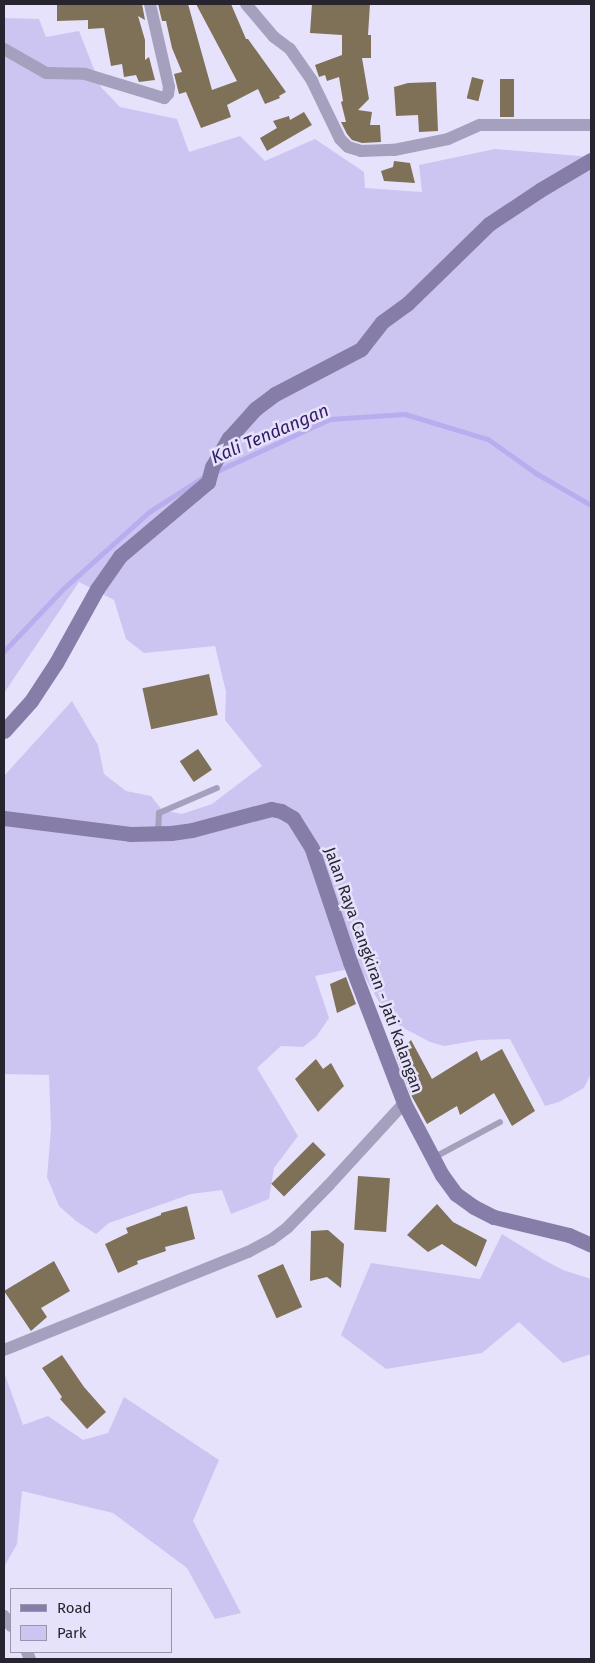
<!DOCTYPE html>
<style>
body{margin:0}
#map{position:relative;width:595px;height:1663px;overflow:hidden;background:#e6e2fb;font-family:"Fira Sans",sans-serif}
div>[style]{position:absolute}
.green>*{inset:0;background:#cdc5f1}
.stream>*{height:4.5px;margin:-2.25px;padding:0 2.25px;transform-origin:2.25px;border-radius:2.25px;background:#baadef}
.building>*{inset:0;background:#7e7157;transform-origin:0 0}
.lane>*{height:6px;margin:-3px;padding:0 3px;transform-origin:3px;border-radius:3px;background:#a5a0bd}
.street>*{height:12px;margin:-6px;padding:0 6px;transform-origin:6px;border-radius:6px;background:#a5a0bd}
.secondary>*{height:15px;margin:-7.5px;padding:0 7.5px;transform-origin:7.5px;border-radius:7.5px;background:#867ea8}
span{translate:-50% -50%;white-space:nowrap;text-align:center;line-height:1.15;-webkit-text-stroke:5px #e6e2fb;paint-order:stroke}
.street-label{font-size:16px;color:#272430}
.water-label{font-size:18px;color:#341b66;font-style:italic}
.frame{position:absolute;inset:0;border:5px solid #272430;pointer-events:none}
.legend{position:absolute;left:10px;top:1588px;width:162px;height:65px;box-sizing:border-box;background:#e6e2fb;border:1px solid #9a96aa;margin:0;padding:6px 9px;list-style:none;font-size:15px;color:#272430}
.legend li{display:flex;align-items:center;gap:10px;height:25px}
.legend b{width:25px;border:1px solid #9a96aa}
</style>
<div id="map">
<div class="green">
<i style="clip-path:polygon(4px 18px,39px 19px,46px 37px,79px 31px,101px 87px,120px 107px,177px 119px,189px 152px,240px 136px,265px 161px,315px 139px,364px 172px,365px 188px,422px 192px,419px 165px,495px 149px,591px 157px,591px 1073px,584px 1088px,559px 1102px,545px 1106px,510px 1039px,479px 1040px,444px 1046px,430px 1042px,398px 1025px,382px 1007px,359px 967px,315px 976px,329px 1018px,316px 1037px,303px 1047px,281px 1046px,257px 1068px,298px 1136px,274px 1168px,269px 1199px,231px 1214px,222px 1190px,191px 1194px,109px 1223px,96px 1234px,76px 1221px,59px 1206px,47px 1177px,51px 1129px,49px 1075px,4px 1074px,4px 776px,72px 701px,98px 745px,104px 774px,126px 791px,151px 796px,162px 810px,182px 814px,212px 804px,262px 766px,225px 720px,226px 692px,215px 646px,144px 653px,126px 639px,114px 600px,79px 582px,4px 693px)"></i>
<i style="clip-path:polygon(502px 1234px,544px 1260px,563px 1270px,591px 1279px,591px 1354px,563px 1363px,519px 1322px,482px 1353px,386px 1369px,341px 1335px,371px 1263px,480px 1279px)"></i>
<i style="clip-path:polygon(4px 1372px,23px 1425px,48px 1416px,83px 1440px,108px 1433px,124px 1397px,219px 1460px,193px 1521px,241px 1613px,215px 1619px,187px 1568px,113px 1513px,22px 1491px,17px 1544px,4px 1567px)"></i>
</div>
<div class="stream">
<i style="left:213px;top:473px;width:129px;rotate:-24.8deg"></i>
<i style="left:330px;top:419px;width:75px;rotate:-3.8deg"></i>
<i style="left:405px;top:414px;width:87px;rotate:16.8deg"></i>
<i style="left:488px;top:439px;width:59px;rotate:35.3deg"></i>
<i style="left:536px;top:473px;width:64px;rotate:30.2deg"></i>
<i style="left:4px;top:651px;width:86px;rotate:-46.4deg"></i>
<i style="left:63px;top:589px;width:115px;rotate:-41.8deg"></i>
<i style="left:149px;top:512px;width:63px;rotate:-32.7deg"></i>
</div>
<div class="building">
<i style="clip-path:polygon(57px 4px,142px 4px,145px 20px,138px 16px,145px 40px,145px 60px,149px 57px,155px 80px,139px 82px,136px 75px,124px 77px,122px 64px,111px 66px,104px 28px,88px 29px,88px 20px,57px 21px)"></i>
<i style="clip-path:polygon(158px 4px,188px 4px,212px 90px,237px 81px,196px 4px,231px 4px,246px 39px,248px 39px,286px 92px,279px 96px,280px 98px,265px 104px,258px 89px,227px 105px,231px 117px,201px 128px,186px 92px,179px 94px,174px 74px,182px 72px,172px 48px,166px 21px,162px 21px)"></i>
<i style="clip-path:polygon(312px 4px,370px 4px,368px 35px,371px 35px,371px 58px,362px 58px,369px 99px,358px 110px,372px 112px,370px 125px,380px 125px,381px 142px,362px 143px,352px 140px,347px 134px,341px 122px,346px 122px,341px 102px,343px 101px,339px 77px,327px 81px,325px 75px,319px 77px,315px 65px,342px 55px,342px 35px,310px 33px)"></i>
<i style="left:472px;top:77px;width:12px;height:22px;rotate:14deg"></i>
<i style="left:500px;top:79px;width:14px;height:38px"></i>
<i style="clip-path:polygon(436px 82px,438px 131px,419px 132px,418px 115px,396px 116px,394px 87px,408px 83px)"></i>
<i style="clip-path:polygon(304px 112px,312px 125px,267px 151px,260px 138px,277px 128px,273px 121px,289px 116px,290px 120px)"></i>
<i style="clip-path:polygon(394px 161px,410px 163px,415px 183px,384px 181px,381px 171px,393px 167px)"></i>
<i style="left:209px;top:674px;width:42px;height:68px;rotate:78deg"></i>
<i style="left:198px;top:749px;width:25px;height:22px;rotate:56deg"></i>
<i style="clip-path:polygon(346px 977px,356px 1004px,337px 1013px,330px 984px)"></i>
<i style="clip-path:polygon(411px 1040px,432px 1079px,477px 1051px,481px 1061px,502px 1049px,535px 1111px,512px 1126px,494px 1093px,460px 1115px,457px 1106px,427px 1124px,410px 1093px,396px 1055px)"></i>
<i style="clip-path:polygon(316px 1059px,323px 1069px,331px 1063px,344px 1086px,318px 1112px,295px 1079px)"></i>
<i style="left:313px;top:1142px;width:18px;height:59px;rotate:45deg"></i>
<i style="left:358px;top:1176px;width:32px;height:54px;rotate:4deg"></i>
<i style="clip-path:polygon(437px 1204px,453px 1222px,487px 1240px,476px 1267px,442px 1244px,428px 1252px,407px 1235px)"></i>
<i style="clip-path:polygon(187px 1206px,195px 1239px,165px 1247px,166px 1251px,137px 1261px,138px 1264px,118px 1273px,105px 1244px,128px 1233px,126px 1228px,161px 1215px,161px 1213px)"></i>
<i style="clip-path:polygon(328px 1230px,344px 1244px,341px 1288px,327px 1277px,310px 1281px,311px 1231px)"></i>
<i style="clip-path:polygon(54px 1261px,70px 1291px,41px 1308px,47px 1317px,31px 1331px,4px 1291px)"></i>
<i style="left:283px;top:1264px;width:47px;height:28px;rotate:66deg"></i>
<i style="clip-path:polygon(62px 1355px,84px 1387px,106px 1412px,87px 1429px,60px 1399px,62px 1397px,42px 1368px)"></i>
</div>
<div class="lane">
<i style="left:158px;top:832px;width:19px;rotate:-87deg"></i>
<i style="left:159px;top:813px;width:63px;rotate:-23.3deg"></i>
<i style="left:433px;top:1158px;width:76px;rotate:-28.2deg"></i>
</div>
<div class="street">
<i style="left:246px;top:4px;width:43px;rotate:49.7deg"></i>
<i style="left:274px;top:37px;width:20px;rotate:37deg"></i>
<i style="left:290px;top:49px;width:39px;rotate:55deg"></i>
<i style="left:312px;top:81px;width:64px;rotate:64.2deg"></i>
<i style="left:340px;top:139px;width:11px;rotate:45deg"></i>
<i style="left:348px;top:147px;width:14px;rotate:17deg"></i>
<i style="left:361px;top:151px;width:33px;rotate:-2deg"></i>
<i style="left:394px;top:150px;width:55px;rotate:-11.5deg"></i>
<i style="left:448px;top:139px;width:35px;rotate:-24deg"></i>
<i style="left:480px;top:125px;width:111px"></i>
<i style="left:4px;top:49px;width:48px;rotate:29.7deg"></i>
<i style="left:46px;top:73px;width:39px;rotate:1deg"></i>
<i style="left:85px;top:74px;width:83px;rotate:16.9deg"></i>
<i style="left:164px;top:98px;width:6px;rotate:-45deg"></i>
<i style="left:168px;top:94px;width:7px;rotate:-82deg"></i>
<i style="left:169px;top:87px;width:85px;rotate:-102.9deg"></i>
<i style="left:4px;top:1350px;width:263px;rotate:-21.9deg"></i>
<i style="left:248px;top:1252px;width:26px;rotate:-28deg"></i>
<i style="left:271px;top:1240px;width:20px;rotate:-37deg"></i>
<i style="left:287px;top:1228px;width:59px;rotate:-45.7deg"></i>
<i style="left:328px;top:1186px;width:113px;rotate:-47.5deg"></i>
<i style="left:4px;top:1616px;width:12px;rotate:55deg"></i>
<i style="left:27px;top:1652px;width:8px;rotate:67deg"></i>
</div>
<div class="secondary">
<i style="left:4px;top:731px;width:40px;rotate:-48deg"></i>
<i style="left:31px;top:701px;width:45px;rotate:-56.7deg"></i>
<i style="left:56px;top:663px;width:85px;rotate:-61deg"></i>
<i style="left:97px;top:589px;width:40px;rotate:-55.1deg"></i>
<i style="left:120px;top:556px;width:115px;rotate:-40.1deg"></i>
<i style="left:208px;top:482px;width:16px;rotate:-75deg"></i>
<i style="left:212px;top:467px;width:34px;rotate:-60deg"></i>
<i style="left:229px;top:438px;width:39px;rotate:-48deg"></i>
<i style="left:255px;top:409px;width:25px;rotate:-37deg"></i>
<i style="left:275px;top:394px;width:97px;rotate:-27.6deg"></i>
<i style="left:361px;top:349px;width:34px;rotate:-52deg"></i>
<i style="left:382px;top:322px;width:31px;rotate:-36deg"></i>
<i style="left:407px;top:304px;width:115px;rotate:-44.3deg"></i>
<i style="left:489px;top:224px;width:61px;rotate:-33.7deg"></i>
<i style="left:540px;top:190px;width:59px;rotate:-30.5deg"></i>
<i style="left:4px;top:818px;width:127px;rotate:7.2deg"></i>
<i style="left:130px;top:834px;width:41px;rotate:-1.4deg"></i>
<i style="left:171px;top:833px;width:21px;rotate:-8deg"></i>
<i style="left:192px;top:830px;width:82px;rotate:-14.9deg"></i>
<i style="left:271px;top:809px;width:10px;rotate:11deg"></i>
<i style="left:281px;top:811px;width:14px;rotate:30deg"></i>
<i style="left:293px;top:818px;width:36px;rotate:58deg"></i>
<i style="left:312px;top:849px;width:119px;rotate:71.4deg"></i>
<i style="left:350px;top:962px;width:151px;rotate:69deg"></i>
<i style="left:404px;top:1103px;width:81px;rotate:62.2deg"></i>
<i style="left:442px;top:1175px;width:24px;rotate:54deg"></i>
<i style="left:456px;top:1194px;width:22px;rotate:36deg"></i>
<i style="left:474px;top:1207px;width:22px;rotate:27deg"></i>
<i style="left:494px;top:1217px;width:77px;rotate:13.5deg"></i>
<i style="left:569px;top:1235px;width:24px;rotate:24deg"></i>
</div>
<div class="street-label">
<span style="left:373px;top:970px;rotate:70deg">Jalan Raya Cangkiran - Jati Kalangan</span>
</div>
<div class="water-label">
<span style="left:270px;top:434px;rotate:-23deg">Kali Tendangan</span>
</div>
<div class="frame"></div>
<ul class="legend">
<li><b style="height:6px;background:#867ea8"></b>Road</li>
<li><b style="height:14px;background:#cdc5f1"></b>Park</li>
</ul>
</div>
